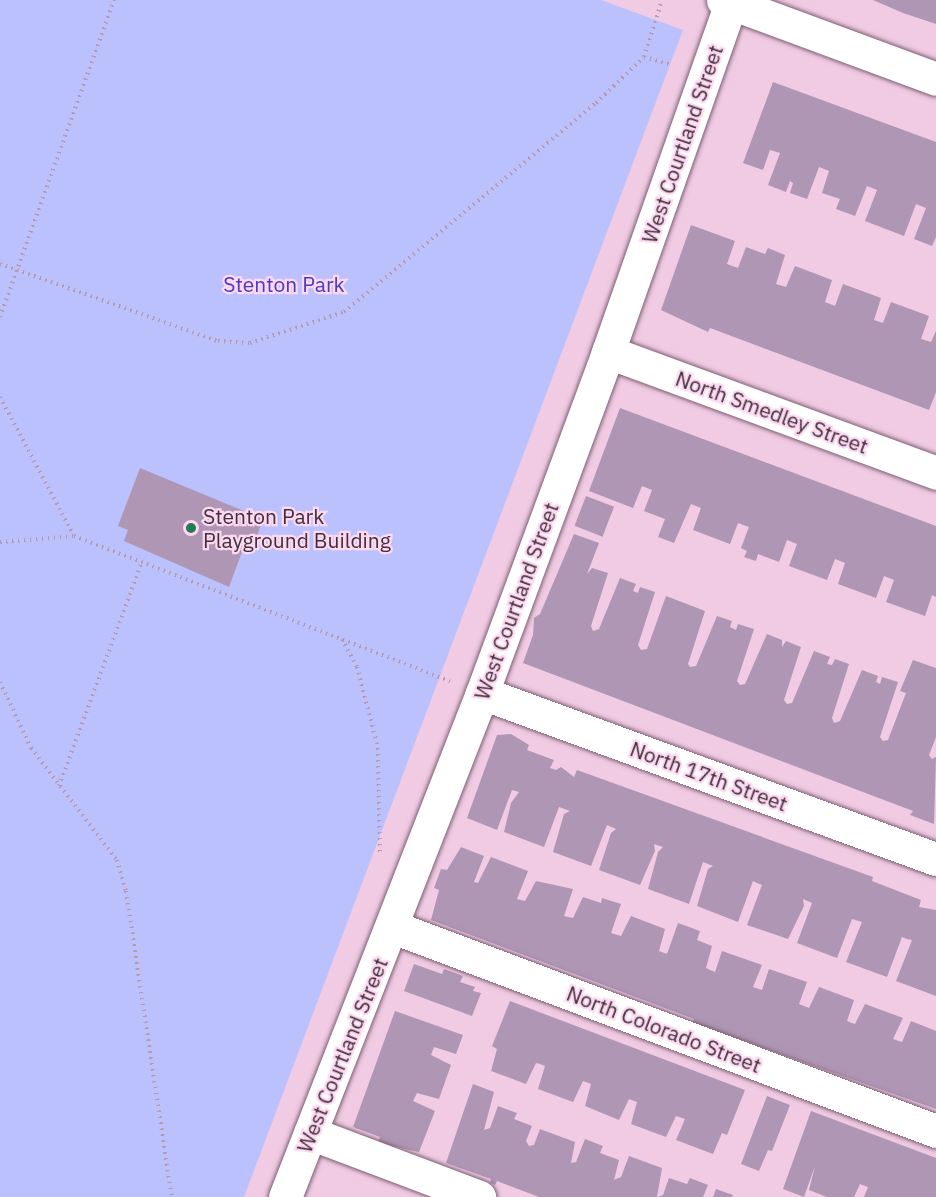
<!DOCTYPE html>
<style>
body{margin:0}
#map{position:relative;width:936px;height:1197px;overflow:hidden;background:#f0cbe3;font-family:"IBM Plex Sans",sans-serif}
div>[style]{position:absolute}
.green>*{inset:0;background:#bac1fd}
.building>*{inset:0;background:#ae96b4;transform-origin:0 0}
.path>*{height:4px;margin-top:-2px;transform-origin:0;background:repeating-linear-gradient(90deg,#b799ad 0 1.5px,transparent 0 6px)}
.roads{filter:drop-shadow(0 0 2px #7d5d72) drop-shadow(0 0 2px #7d5d72)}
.minor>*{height:33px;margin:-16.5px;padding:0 16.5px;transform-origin:16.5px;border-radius:16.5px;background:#fff}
.dots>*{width:16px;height:16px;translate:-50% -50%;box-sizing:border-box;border:3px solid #fdd8f0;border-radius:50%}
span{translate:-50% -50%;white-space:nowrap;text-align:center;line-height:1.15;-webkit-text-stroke:4.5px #fdd8f0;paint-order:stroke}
.street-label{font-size:21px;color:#3f313b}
.park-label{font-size:21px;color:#473bc0}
.poi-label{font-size:21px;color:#3f313b}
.left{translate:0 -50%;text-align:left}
</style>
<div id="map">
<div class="green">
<i style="clip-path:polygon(0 0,601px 0,683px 30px,244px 1197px,0 1197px)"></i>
</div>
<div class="building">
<i style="clip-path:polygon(873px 0,936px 0,936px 24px,903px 13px)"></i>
<i style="clip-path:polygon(773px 82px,936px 142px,936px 237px,932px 246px,914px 239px,926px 208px,916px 204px,904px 236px,865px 221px,877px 190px,867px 186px,855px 216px,836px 209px,840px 199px,822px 193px,829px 171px,819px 167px,807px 199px,790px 193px,793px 183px,790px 181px,786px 192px,768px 185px,780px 153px,770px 150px,763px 170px,743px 163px)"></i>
<i style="clip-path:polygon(691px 225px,735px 241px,727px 264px,738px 268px,746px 247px,765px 254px,768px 248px,785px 255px,776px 284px,786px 287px,795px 266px,832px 280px,825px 302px,835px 306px,843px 284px,881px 298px,874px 320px,883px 323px,891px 302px,929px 316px,921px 339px,931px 342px,936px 331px,936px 392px,929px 410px,710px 328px,708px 332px,661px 310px)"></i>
<i style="clip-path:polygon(620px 408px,936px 526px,936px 597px,932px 595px,925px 616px,886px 602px,894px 580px,884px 576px,876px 598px,838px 584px,845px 563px,835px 559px,827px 580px,789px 566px,797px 544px,787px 540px,779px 562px,758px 554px,756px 561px,744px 557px,747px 551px,741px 548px,749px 527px,738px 523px,730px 544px,693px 530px,701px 508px,691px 504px,674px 543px,658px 537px,665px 519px,644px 511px,652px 490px,642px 486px,633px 508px,589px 491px)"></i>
<i style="clip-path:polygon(140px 468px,263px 519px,251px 552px,243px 549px,229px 587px,124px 541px,128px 530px,118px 526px)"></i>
<i style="left:586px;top:496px;width:30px;height:32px;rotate:21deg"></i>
<i style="clip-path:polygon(574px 534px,599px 543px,587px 574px,592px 568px,608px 573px,591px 626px,593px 631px,599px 629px,620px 578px,636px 584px,633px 591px,638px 593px,640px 587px,655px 592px,638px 645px,641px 650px,647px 649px,666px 596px,705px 611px,688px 664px,690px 667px,696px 666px,717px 616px,732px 621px,730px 627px,736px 630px,738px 624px,754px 629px,737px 681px,740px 685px,745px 684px,767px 634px,782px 640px,782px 647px,786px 641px,801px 647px,784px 700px,787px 704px,792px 703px,814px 651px,830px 657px,827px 664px,832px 665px,835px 659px,849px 664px,832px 718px,834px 723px,840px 721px,862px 670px,878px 676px,876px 682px,880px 684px,882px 677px,898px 682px,880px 737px,883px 741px,888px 740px,906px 693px,900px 691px,913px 660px,936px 668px,936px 737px,929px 755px,932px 759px,936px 757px,934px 824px,910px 815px,913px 811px,523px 663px,533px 635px,534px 618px,540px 614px)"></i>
<i style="clip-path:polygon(511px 734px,529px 745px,527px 750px,554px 760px,550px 768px,556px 770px,561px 767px,574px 777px,577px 770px,873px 877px,872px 881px,921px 900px,919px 907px,936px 910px,936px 996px,896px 981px,912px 940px,907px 939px,902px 937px,887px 977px,846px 962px,862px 922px,852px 919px,837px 958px,797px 943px,812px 903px,803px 899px,804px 906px,788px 939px,747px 925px,762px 885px,757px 883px,753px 881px,738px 922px,697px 906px,708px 869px,713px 866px,703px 862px,689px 904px,648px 889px,658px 852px,663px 847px,654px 844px,655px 851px,640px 885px,599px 870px,611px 833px,616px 829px,607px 825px,591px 866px,553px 852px,564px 814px,570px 811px,559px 807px,544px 847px,504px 832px,511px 803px,519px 792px,512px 790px,497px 830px,467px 818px,497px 735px)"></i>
<i style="clip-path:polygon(461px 847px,484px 856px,474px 882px,478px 883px,491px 857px,528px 871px,517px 899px,525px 901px,536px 881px,573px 889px,564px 916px,573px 918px,583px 897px,601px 903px,602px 898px,621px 904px,611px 933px,621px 936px,631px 916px,665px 929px,659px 951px,667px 954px,678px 923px,700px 931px,697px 940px,712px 946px,706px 968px,710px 970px,715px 972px,722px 951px,762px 965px,753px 987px,762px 990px,769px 969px,807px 982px,799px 1004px,809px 1008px,819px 987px,854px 1000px,847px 1021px,852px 1023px,855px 1024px,865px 1004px,903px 1018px,893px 1039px,902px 1042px,911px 1021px,936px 1031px,936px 1109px,693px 1023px,694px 1019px,431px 920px,439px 890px,434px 888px,441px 869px,447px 870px)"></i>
<i style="clip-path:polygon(414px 964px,442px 974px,444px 969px,463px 976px,460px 982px,475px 987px,473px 991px,481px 993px,472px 1016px,404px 991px)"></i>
<i style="clip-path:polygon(510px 1001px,745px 1090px,727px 1135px,722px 1133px,713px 1154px,676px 1140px,685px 1119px,676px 1116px,666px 1137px,631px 1124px,637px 1102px,629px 1099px,619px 1120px,585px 1106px,591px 1084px,586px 1082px,583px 1081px,573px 1102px,538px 1089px,545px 1066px,540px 1064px,536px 1063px,526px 1084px,491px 1071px,497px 1049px,492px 1046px)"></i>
<i style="clip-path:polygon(395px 1011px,463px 1035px,456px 1054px,434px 1047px,431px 1055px,451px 1065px,439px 1099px,417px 1093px,413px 1101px,435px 1111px,419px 1152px,378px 1143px,380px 1137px,353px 1127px)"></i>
<i style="clip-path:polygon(473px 1084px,494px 1092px,484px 1130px,490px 1128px,498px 1106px,517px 1113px,514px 1119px,532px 1126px,526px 1141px,529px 1146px,534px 1145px,540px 1129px,575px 1142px,571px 1163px,576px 1162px,585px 1139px,603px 1146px,600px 1153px,619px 1160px,614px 1180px,621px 1177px,629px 1156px,662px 1168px,657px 1197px,539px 1197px,497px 1181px,495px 1185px,490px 1183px,491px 1179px,446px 1163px)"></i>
<i style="clip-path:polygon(767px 1096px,790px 1105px,772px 1151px,768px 1150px,759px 1171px,741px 1164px)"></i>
<i style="clip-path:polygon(811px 1111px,936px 1158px,936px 1197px,864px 1197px,868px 1187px,860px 1184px,854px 1197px,827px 1197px,809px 1190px,815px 1166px,804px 1197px,783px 1189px)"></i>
<i style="clip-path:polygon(669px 1178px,687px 1184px,690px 1178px,708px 1185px,703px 1197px,658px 1197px,663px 1195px)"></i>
<i style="clip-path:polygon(716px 1189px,733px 1195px,732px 1197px,713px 1197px)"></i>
</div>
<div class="path">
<i style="left:644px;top:57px;width:29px;rotate:16deg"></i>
<i style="left:0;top:264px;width:231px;rotate:19.5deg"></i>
<i style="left:218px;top:341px;width:32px;rotate:4deg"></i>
<i style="left:250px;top:343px;width:99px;rotate:-18.3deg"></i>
<i style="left:344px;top:312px;width:327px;rotate:-39.7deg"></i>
<i style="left:596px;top:103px;width:66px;rotate:-43.8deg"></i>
<i style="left:644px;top:57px;width:60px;rotate:-72.5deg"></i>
<i style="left:0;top:317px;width:337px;rotate:-70.2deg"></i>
<i style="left:0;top:397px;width:157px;rotate:62deg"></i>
<i style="left:0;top:542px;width:74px;rotate:-4.6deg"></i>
<i style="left:74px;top:536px;width:403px;rotate:21.1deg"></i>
<i style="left:342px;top:639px;width:32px;rotate:62deg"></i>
<i style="left:357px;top:667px;width:84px;rotate:75.5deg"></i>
<i style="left:378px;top:748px;width:108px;rotate:88.9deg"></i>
<i style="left:0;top:682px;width:73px;rotate:64.8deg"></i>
<i style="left:31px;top:748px;width:141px;rotate:52.5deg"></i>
<i style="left:117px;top:860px;width:32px;rotate:74deg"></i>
<i style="left:126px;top:891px;width:309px;rotate:81.5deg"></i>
<i style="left:59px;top:786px;width:239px;rotate:-69.7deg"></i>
</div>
<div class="roads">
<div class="minor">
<i style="left:723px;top:0;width:227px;rotate:20.3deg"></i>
<i style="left:608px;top:352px;width:350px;rotate:20.2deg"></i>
<i style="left:482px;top:693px;width:483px;rotate:20.1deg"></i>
<i style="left:393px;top:927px;width:580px;rotate:20.59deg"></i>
<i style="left:310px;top:1133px;width:181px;rotate:20.7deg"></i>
<i style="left:285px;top:1197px;width:541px;rotate:-68.65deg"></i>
<i style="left:482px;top:693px;width:364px;rotate:-69.7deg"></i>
<i style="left:608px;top:352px;width:373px;rotate:-70.6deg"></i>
</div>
</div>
<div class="dots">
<i style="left:191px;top:528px;background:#207d54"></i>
</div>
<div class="street-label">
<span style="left:682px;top:144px;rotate:-71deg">West Courtland Street</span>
<span style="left:772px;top:412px;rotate:20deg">North Smedley Street</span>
<span style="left:516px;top:601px;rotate:-70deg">West Courtland Street</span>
<span style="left:709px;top:776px;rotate:20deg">North 17th Street</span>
<span style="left:664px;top:1029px;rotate:21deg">North Colorado Street</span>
<span style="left:342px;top:1055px;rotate:-68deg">West Courtland Street</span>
</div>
<div class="park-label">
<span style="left:284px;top:284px">Stenton Park</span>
</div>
<div class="poi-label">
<span class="left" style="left:203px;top:528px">Stenton Park<br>Playground Building</span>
</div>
</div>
